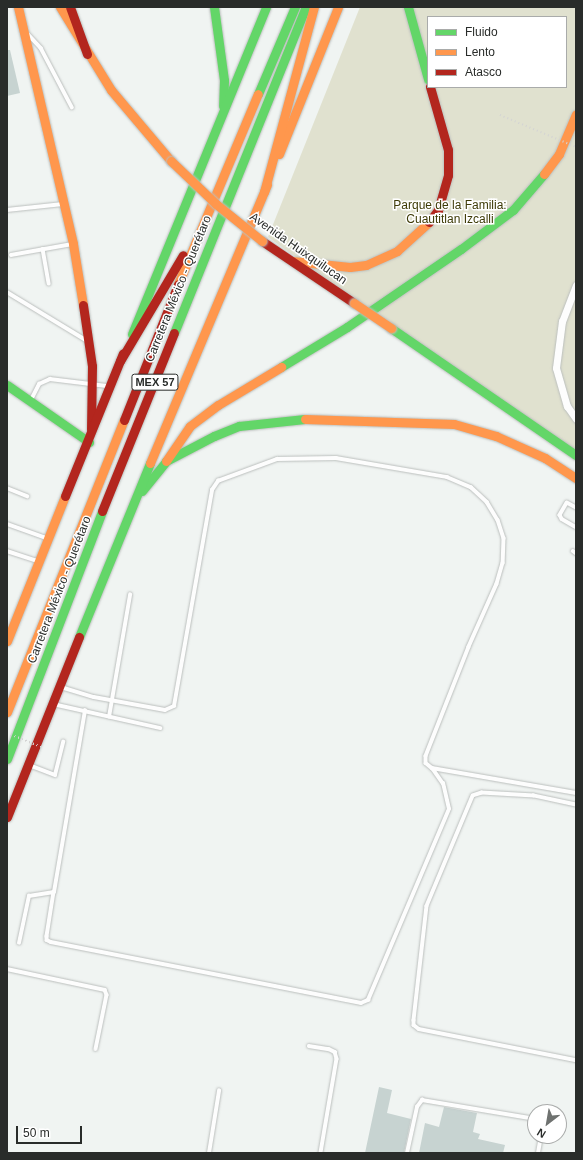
<!DOCTYPE html>
<meta charset="utf-8">
<style>
body{margin:0}
#map{position:relative;width:583px;height:1160px;overflow:hidden;background:#f0f4f2;font-family:Arial,sans-serif}
div>[style]{position:absolute}
.green>*{inset:0;background:#e0e1cf}
.building>*{inset:0;background:#c7d3d1}
.roads{filter:drop-shadow(0 0 1px #bbbfbd) drop-shadow(0 0 1px #bbbfbd)}
.lane>*{height:3.5px;margin:-1.75px;padding:0 1.75px;transform-origin:1.75px;border-radius:1.75px;background:#fdfdfd}
.street>*{height:7px;margin:-3.5px;padding:0 3.5px;transform-origin:3.5px;border-radius:3.5px;background:#fdfdfd}
.fast>*{height:9px;margin:-4.5px;padding:0 4.5px;transform-origin:4.5px;border-radius:4.5px;background:#63d668}
.slow>*{height:9px;margin:-4.5px;padding:0 4.5px;transform-origin:4.5px;border-radius:4.5px;background:#ff974d}
.jam>*{height:9px;margin:-4.5px;padding:0 4.5px;transform-origin:4.5px;border-radius:4.5px;background:#b3261e}
.path-bridge>*{height:1.5px;margin-top:-0.75px;transform-origin:0;background:repeating-linear-gradient(90deg,#d3d3d3 0 1px,transparent 0 4px)}
.bridges{filter:drop-shadow(0 0 1px #bbbfbd) drop-shadow(0 0 1px #bbbfbd)}
.slow-bridge>*{height:9px;margin:-4.5px;padding:0 4.5px;transform-origin:4.5px;border-radius:4.5px;background:#ff974d}
span{translate:-50% -50%;white-space:nowrap;text-align:center;line-height:1.15;-webkit-text-stroke:3px #fff;paint-order:stroke}
.shield-label span{padding:1px 3px;background:#fff;border:1px solid;border-radius:3px;-webkit-text-stroke-width:0}
.shield-label{font-size:11px;color:#292c2a;font-weight:700}
.park-label{font-size:12px;color:#3e3b07}
.street-label{font-size:12px;color:#292c2a}
.frame{position:absolute;inset:0;border:8px solid #292c2a;pointer-events:none}
.legend{position:absolute;left:427px;top:16px;width:140px;height:72px;box-sizing:border-box;background:#fff;border:1px solid #a9abaa;margin:0;padding:5px 7px;list-style:none;font-size:12px;color:#292c2a}
.legend li{display:flex;align-items:center;gap:8px;height:20px}
.legend b{width:20px;border:1px solid #a9abaa}
.north{position:absolute;left:527px;top:1104px;width:40px;height:40px;box-sizing:border-box;background:#fff;border:1px solid #a9abaa;border-radius:50%;rotate:211deg;font-size:11px;font-weight:700;line-height:16px;text-align:center;color:#292c2a}
.north::after{content:'';display:block;margin:auto;width:14px;height:18px;background:#6f7270;clip-path:polygon(50% 0,100% 100%,50% 72%,0 100%)}
.scale{position:absolute;left:16px;top:1126px;width:66px;height:18px;box-sizing:border-box;border:2px solid #292c2a;border-top:0;padding-left:5px;font-size:12px;line-height:14px;white-space:nowrap;color:#292c2a;-webkit-text-stroke:3px #fff;paint-order:stroke}
</style>
<div id="map">
<div class="green">
<i style="clip-path:polygon(evenodd,360px 7px,576px 7px,576px 459px,268px 237px,360px 7px,428px 17px,566px 17px,566px 87px,428px 87px,428px 17px)"></i>
</div>
<div class="building">
<i style="clip-path:polygon(7px 50px,10px 50px,20px 93px,7px 96px)"></i>
<i style="clip-path:polygon(379px 1087px,392px 1090px,387px 1113px,411px 1119px,404px 1153px,365px 1153px)"></i>
<i style="clip-path:polygon(444px 1107px,477px 1113px,473px 1132px,480px 1134px,478px 1139px,505px 1145px,503px 1153px,419px 1153px,425px 1123px,439px 1127px)"></i>
</div>
<div class="roads">
<div class="lane">
<i style="left:27px;top:33px;width:21px;rotate:47deg"></i>
<i style="left:41px;top:48px;width:67px;rotate:62.3deg"></i>
<i style="left:7px;top:210px;width:56px;rotate:-6.1deg"></i>
<i style="left:43px;top:249px;width:35px;rotate:80deg"></i>
<i style="left:11px;top:255px;width:62px;rotate:-10.2deg"></i>
<i style="left:7px;top:292px;width:92px;rotate:31.3deg"></i>
<i style="left:31px;top:400px;width:18px;rotate:-63deg"></i>
<i style="left:39px;top:384px;width:12px;rotate:-24deg"></i>
<i style="left:50px;top:379px;width:57px;rotate:7deg"></i>
<i style="left:7px;top:488px;width:22px;rotate:22deg"></i>
<i style="left:576px;top:508px;width:10px;rotate:-151deg"></i>
<i style="left:567px;top:503px;width:14px;rotate:120deg"></i>
<i style="left:560px;top:515px;width:4px;rotate:63deg"></i>
<i style="left:562px;top:519px;width:16px;rotate:30deg"></i>
<i style="left:7px;top:524px;width:41px;rotate:19.7deg"></i>
<i style="left:7px;top:551px;width:32px;rotate:18deg"></i>
<i style="left:573px;top:551px;width:4px;rotate:34deg"></i>
<i style="left:61px;top:687px;width:34px;rotate:17deg"></i>
<i style="left:94px;top:697px;width:72px;rotate:10.4deg"></i>
<i style="left:165px;top:710px;width:10px;rotate:-24deg"></i>
<i style="left:174px;top:706px;width:219px;rotate:-80deg"></i>
<i style="left:212px;top:490px;width:11px;rotate:-56deg"></i>
<i style="left:218px;top:481px;width:63px;rotate:-20.4deg"></i>
<i style="left:277px;top:459px;width:59px;rotate:-1deg"></i>
<i style="left:336px;top:458px;width:113px;rotate:9.7deg"></i>
<i style="left:447px;top:477px;width:26px;rotate:23deg"></i>
<i style="left:471px;top:487px;width:22px;rotate:43deg"></i>
<i style="left:487px;top:502px;width:21px;rotate:59deg"></i>
<i style="left:498px;top:520px;width:19px;rotate:72deg"></i>
<i style="left:504px;top:538px;width:25px;rotate:92deg"></i>
<i style="left:503px;top:563px;width:22px;rotate:106deg"></i>
<i style="left:497px;top:584px;width:69px;rotate:114deg"></i>
<i style="left:469px;top:647px;width:117px;rotate:111.5deg"></i>
<i style="left:426px;top:756px;width:7px;rotate:90deg"></i>
<i style="left:426px;top:763px;width:8px;rotate:40deg"></i>
<i style="left:432px;top:768px;width:146px;rotate:9.8deg"></i>
<i style="left:53px;top:704px;width:110px;rotate:12.6deg"></i>
<i style="left:109px;top:717px;width:124px;rotate:-80.2deg"></i>
<i style="left:29px;top:765px;width:28px;rotate:21deg"></i>
<i style="left:55px;top:775px;width:34px;rotate:-76deg"></i>
<i style="left:576px;top:805px;width:43px;rotate:-167.9deg"></i>
<i style="left:534px;top:796px;width:52px;rotate:-176.7deg"></i>
<i style="left:482px;top:793px;width:9px;rotate:162deg"></i>
<i style="left:473px;top:796px;width:119px;rotate:112.7deg"></i>
<i style="left:427px;top:906px;width:115px;rotate:96.5deg"></i>
<i style="left:414px;top:1020px;width:5px;rotate:90deg"></i>
<i style="left:414px;top:1025px;width:6px;rotate:39deg"></i>
<i style="left:419px;top:1029px;width:160px;rotate:11.2deg"></i>
<i style="left:54px;top:892px;width:45px;rotate:99deg"></i>
<i style="left:47px;top:936px;width:4px;rotate:90deg"></i>
<i style="left:47px;top:940px;width:4px;rotate:27deg"></i>
<i style="left:51px;top:942px;width:316px;rotate:11.1deg"></i>
<i style="left:361px;top:1003px;width:8px;rotate:-23deg"></i>
<i style="left:368px;top:1000px;width:207px;rotate:-67deg"></i>
<i style="left:449px;top:809px;width:26px;rotate:-103deg"></i>
<i style="left:443px;top:784px;width:19px;rotate:-125deg"></i>
<i style="left:19px;top:943px;width:48px;rotate:-78deg"></i>
<i style="left:29px;top:896px;width:25px;rotate:-9deg"></i>
<i style="left:54px;top:892px;width:184px;rotate:-80.3deg"></i>
<i style="left:7px;top:969px;width:100px;rotate:12.1deg"></i>
<i style="left:105px;top:990px;width:5px;rotate:68deg"></i>
<i style="left:107px;top:995px;width:55px;rotate:101.5deg"></i>
<i style="left:309px;top:1046px;width:20px;rotate:9deg"></i>
<i style="left:329px;top:1049px;width:7px;rotate:27deg"></i>
<i style="left:335px;top:1052px;width:7px;rotate:74deg"></i>
<i style="left:337px;top:1059px;width:95px;rotate:99.7deg"></i>
<i style="left:209px;top:1153px;width:63px;rotate:-80.8deg"></i>
<i style="left:407px;top:1153px;width:47px;rotate:-77.7deg"></i>
<i style="left:417px;top:1107px;width:9px;rotate:-54deg"></i>
<i style="left:422px;top:1100px;width:115px;rotate:9.5deg"></i>
<i style="left:538px;top:1153px;width:17px;rotate:-80deg"></i>
</div>
<div class="street">
<i style="left:576px;top:285px;width:39px;rotate:111deg"></i>
<i style="left:562px;top:321px;width:47px;rotate:97.3deg"></i>
<i style="left:556px;top:368px;width:40px;rotate:74deg"></i>
<i style="left:567px;top:406px;width:16px;rotate:55deg"></i>
</div>
<div class="fast">
<i style="left:214px;top:7px;width:74px;rotate:82.2deg"></i>
<i style="left:224px;top:80px;width:26px;rotate:92deg"></i>
<i style="left:408px;top:7px;width:75px;rotate:74.5deg"></i>
<i style="left:258px;top:94px;width:95px;rotate:-67deg"></i>
<i style="left:391px;top:328px;width:224px;rotate:34.5deg"></i>
<i style="left:174px;top:333px;width:352px;rotate:-68deg"></i>
<i style="left:132px;top:334px;width:353px;rotate:-67.7deg"></i>
<i style="left:281px;top:367px;width:77px;rotate:-31.2deg"></i>
<i style="left:347px;top:327px;width:138px;rotate:-34.4deg"></i>
<i style="left:461px;top:249px;width:65px;rotate:-36.9deg"></i>
<i style="left:513px;top:210px;width:48px;rotate:-49.3deg"></i>
<i style="left:7px;top:385px;width:100px;rotate:34.8deg"></i>
<i style="left:142px;top:491px;width:38px;rotate:-51deg"></i>
<i style="left:166px;top:461px;width:54px;rotate:-27.5deg"></i>
<i style="left:214px;top:436px;width:27px;rotate:-22deg"></i>
<i style="left:239px;top:426px;width:66px;rotate:-6.1deg"></i>
<i style="left:79px;top:637px;width:188px;rotate:-67.8deg"></i>
<i style="left:7px;top:759px;width:266px;rotate:-69deg"></i>
</div>
<div class="slow">
<i style="left:18px;top:7px;width:243px;rotate:76.9deg"></i>
<i style="left:73px;top:244px;width:62px;rotate:80.7deg"></i>
<i style="left:60px;top:7px;width:97px;rotate:58.4deg"></i>
<i style="left:111px;top:90px;width:93px;rotate:49.8deg"></i>
<i style="left:279px;top:154px;width:158px;rotate:-68.1deg"></i>
<i style="left:544px;top:174px;width:25px;rotate:-53deg"></i>
<i style="left:559px;top:154px;width:43px;rotate:-67deg"></i>
<i style="left:264px;top:192px;width:192px;rotate:-74.9deg"></i>
<i style="left:292px;top:261px;width:58px;rotate:5.9deg"></i>
<i style="left:350px;top:267px;width:16px;rotate:-7deg"></i>
<i style="left:366px;top:265px;width:34px;rotate:-24deg"></i>
<i style="left:397px;top:251px;width:43px;rotate:-42.2deg"></i>
<i style="left:178px;top:284px;width:206px;rotate:-67.2deg"></i>
<i style="left:305px;top:419px;width:149px;rotate:1.9deg"></i>
<i style="left:454px;top:424px;width:44px;rotate:15.9deg"></i>
<i style="left:496px;top:436px;width:54px;rotate:24.2deg"></i>
<i style="left:545px;top:458px;width:37px;rotate:33deg"></i>
<i style="left:166px;top:461px;width:42px;rotate:-55.6deg"></i>
<i style="left:190px;top:426px;width:35px;rotate:-37deg"></i>
<i style="left:218px;top:405px;width:74px;rotate:-31.1deg"></i>
<i style="left:150px;top:463px;width:302px;rotate:-67.2deg"></i>
<i style="left:7px;top:641px;width:156px;rotate:-68.2deg"></i>
<i style="left:7px;top:712px;width:315px;rotate:-68.2deg"></i>
</div>
<div class="jam">
<i style="left:70px;top:7px;width:50px;rotate:70.1deg"></i>
<i style="left:429px;top:222px;width:15px;rotate:-53deg"></i>
<i style="left:438px;top:210px;width:36px;rotate:-74deg"></i>
<i style="left:448px;top:175px;width:25px;rotate:-90deg"></i>
<i style="left:448px;top:150px;width:66px;rotate:-105.9deg"></i>
<i style="left:262px;top:241px;width:111px;rotate:34deg"></i>
<i style="left:83px;top:305px;width:62px;rotate:81.6deg"></i>
<i style="left:92px;top:366px;width:63px;rotate:90.9deg"></i>
<i style="left:120px;top:361px;width:123px;rotate:-59.3deg"></i>
<i style="left:124px;top:420px;width:146px;rotate:-68.3deg"></i>
<i style="left:65px;top:496px;width:154px;rotate:-67.9deg"></i>
<i style="left:102px;top:511px;width:192px;rotate:-68deg"></i>
<i style="left:7px;top:817px;width:194px;rotate:-68.2deg"></i>
</div>
</div>
<div class="path-bridge">
<i style="left:500px;top:115px;width:82px;rotate:22.8deg"></i>
<i style="left:7px;top:733px;width:38px;rotate:22deg"></i>
</div>
<div class="bridges">
<div class="slow-bridge">
<i style="left:171px;top:161px;width:62px;rotate:43.7deg"></i>
<i style="left:216px;top:204px;width:59px;rotate:38.8deg"></i>
<i style="left:354px;top:303px;width:45px;rotate:34deg"></i>
</div>
</div>
<div class="shield-label">
<span style="left:155px;top:382px">MEX 57</span>
</div>
<div class="park-label">
<span style="left:450px;top:213px">Parque de la Familia:<br>Cuautitlan Izcalli</span>
</div>
<div class="street-label">
<span style="left:298px;top:249px;rotate:35deg">Avenida Huixquilucan</span>
<span style="left:179px;top:289px;rotate:-68deg">Carretera México - Querétaro</span>
<span style="left:60px;top:590px;rotate:-69deg">Carretera México - Querétaro</span>
</div>
<div class="frame"></div>
<ul class="legend">
<li><b style="height:5px;background:#63d668"></b>Fluido</li>
<li><b style="height:5px;background:#ff974d"></b>Lento</li>
<li><b style="height:5px;background:#b3261e"></b>Atasco</li>
</ul>
<div class="north">N</div>
<div class="scale">50 m</div>
</div>
